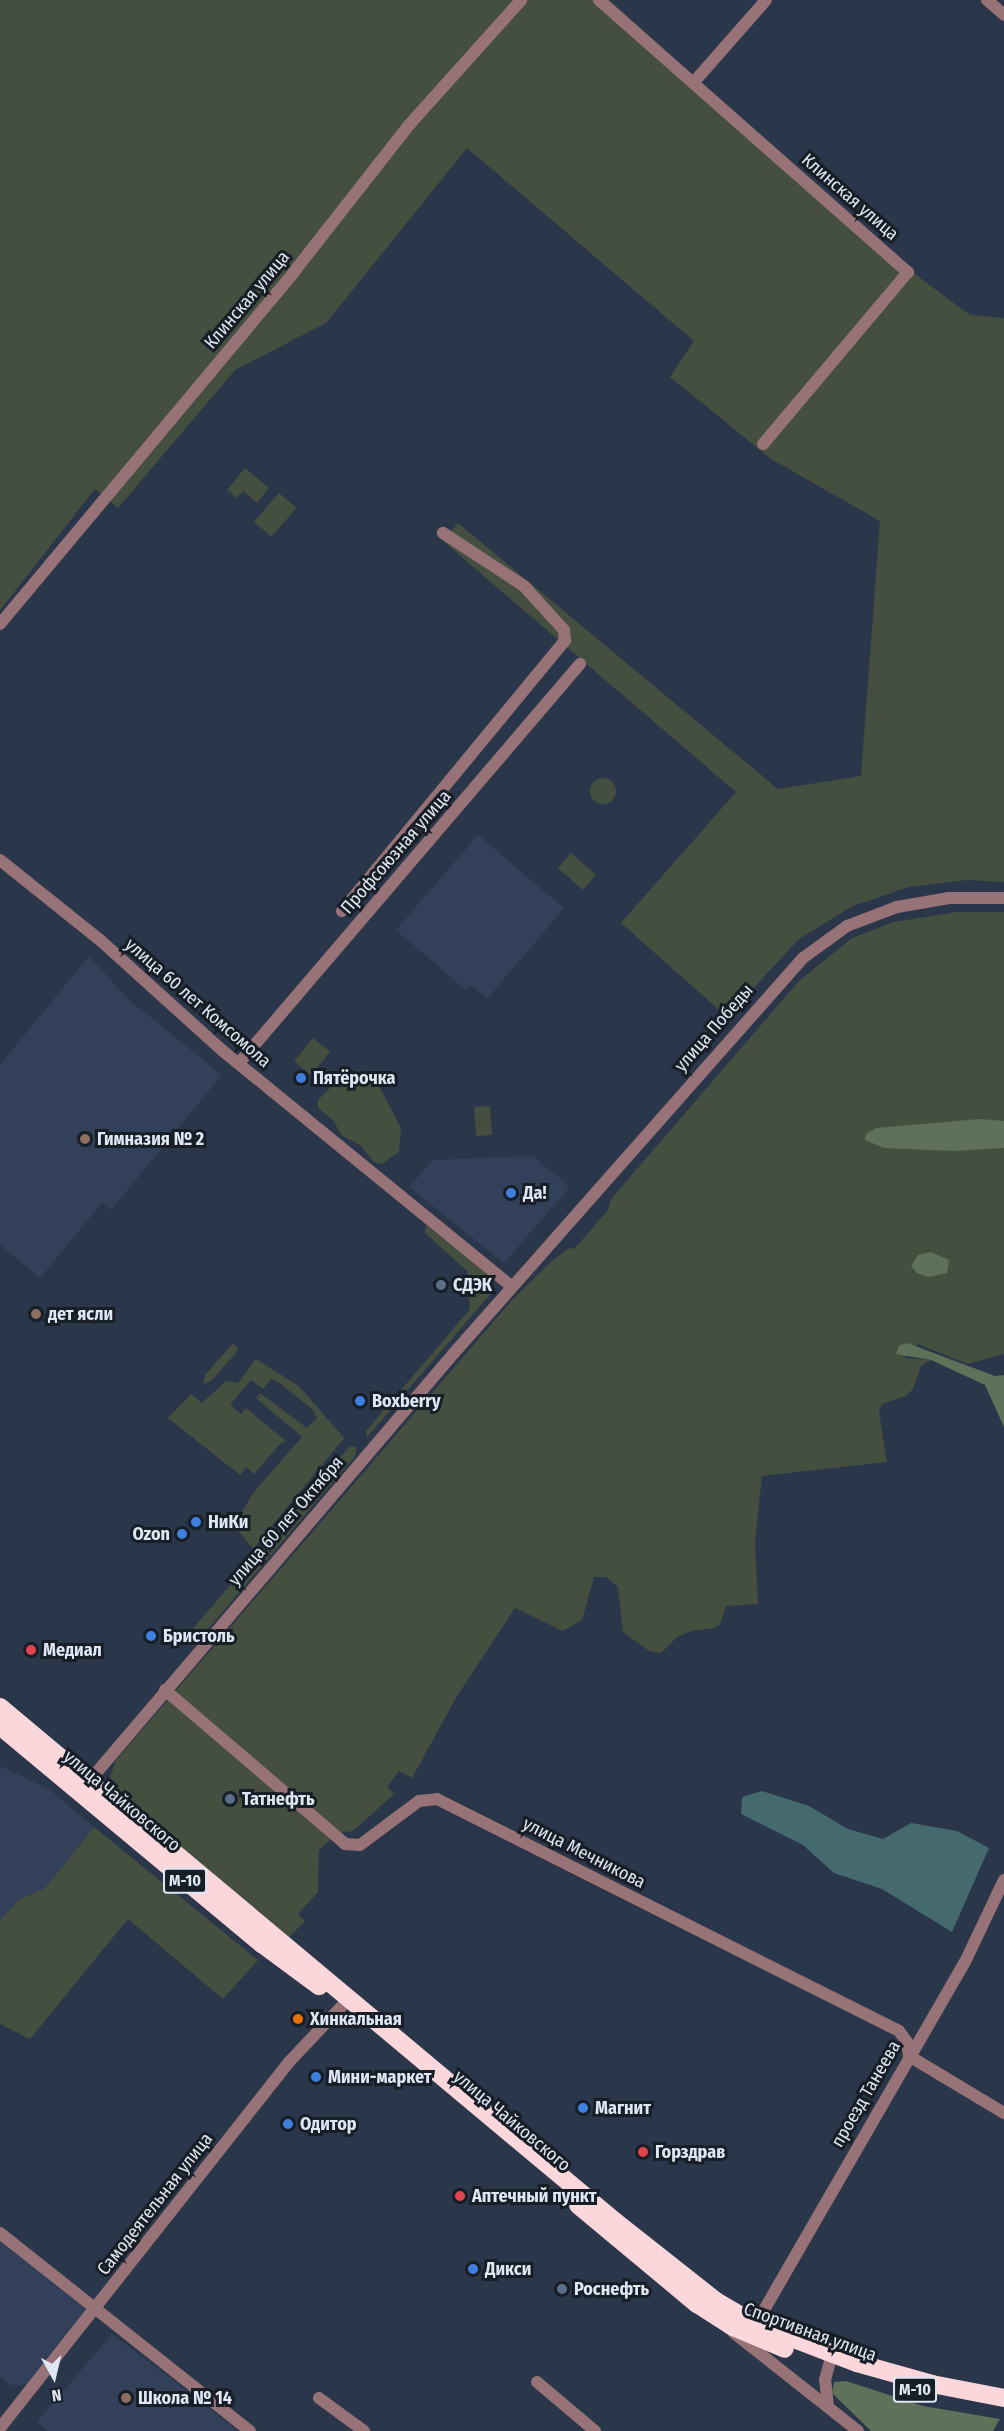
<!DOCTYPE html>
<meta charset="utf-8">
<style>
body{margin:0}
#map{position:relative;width:1004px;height:2431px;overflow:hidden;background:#2a3649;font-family:"Fira Sans Condensed",sans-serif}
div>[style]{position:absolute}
.built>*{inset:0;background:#324159}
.green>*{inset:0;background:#444f40;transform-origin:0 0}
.round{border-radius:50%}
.forest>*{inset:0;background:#5f7158}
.water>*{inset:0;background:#446a6e}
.minor>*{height:12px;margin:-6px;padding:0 6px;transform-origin:6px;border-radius:6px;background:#977377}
.highway>*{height:18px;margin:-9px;padding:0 9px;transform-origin:9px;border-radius:9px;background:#fbd7db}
.dots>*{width:16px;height:16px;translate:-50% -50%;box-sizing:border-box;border:3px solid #181e26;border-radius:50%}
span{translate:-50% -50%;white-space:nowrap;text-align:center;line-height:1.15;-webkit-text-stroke:6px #181e26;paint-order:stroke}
.shield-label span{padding:2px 4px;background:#181e26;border:2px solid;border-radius:4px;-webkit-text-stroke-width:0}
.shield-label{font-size:16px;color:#e0e7f4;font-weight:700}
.street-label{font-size:18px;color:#e0e7f4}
.poi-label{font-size:18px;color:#e0e7f4;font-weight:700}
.left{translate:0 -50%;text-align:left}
.right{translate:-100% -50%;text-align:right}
.north{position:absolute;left:24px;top:2347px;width:60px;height:60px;-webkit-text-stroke:4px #181e26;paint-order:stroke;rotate:172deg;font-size:16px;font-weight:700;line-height:24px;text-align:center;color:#e0e7f4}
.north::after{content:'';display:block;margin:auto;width:21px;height:27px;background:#e0e7f4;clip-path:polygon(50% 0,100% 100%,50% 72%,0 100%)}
</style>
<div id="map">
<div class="built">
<i style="clip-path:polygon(478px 835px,564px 908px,487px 999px,471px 985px,466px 990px,396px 930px)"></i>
<i style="clip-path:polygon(89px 956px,129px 1000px,222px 1075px,111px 1210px,102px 1203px,40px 1278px,0 1245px,0 1065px)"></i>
<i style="clip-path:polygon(533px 1156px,570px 1187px,504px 1263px,409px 1187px,433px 1160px)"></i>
<i style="clip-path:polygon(0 1766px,49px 1789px,94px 1827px,45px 1888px,18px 1900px,0 1921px)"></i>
<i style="clip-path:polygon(0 2239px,87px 2311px,27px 2385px,11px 2385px,0 2376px)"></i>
<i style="clip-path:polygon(112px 2334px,165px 2374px,238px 2431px,48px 2431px,37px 2422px)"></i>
</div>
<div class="green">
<i style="clip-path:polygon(0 0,609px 0,920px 278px,970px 315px,1004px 318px,1004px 882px,967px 880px,909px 887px,853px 906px,799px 939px,727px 1017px,621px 923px,736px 792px,443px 541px,458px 523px,778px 789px,861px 776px,880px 521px,771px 459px,670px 377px,694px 341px,467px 148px,326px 323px,235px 370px,118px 508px,95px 489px,0 610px)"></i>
<i style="clip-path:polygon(245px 468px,269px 488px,257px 503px,243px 491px,237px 498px,227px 490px)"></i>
<i style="left:279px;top:493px;width:23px;height:38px;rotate:41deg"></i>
<i class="round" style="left:590px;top:778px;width:26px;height:26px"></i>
<i style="left:571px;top:853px;width:33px;height:20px;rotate:41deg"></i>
<i style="clip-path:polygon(957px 912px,1004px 912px,1004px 1354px,967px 1364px,918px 1344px,904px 1358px,931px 1360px,921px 1366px,913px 1389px,906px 1396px,882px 1404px,879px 1412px,887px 1462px,762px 1476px,755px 1542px,758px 1604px,726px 1606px,720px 1624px,715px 1628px,691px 1631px,677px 1637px,661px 1653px,649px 1651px,623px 1632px,618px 1587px,606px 1577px,594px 1577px,582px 1620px,563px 1631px,515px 1608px,457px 1696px,412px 1778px,399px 1771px,387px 1787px,394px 1794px,353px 1831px,338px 1833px,319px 1850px,318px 1892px,298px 1914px,305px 1921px,287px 1939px,117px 1792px,110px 1778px,116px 1760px,513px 1299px,552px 1261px,567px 1249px,575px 1248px,608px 1210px,611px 1199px,799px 981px,852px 938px,893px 922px)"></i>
<i style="left:313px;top:1038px;width:22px;height:30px;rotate:39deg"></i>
<i style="clip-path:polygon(358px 1076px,376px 1080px,401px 1128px,399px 1152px,382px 1164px,374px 1162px,360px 1145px,341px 1135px,334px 1121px,318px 1108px,318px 1100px,329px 1089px,341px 1080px)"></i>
<i style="left:490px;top:1106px;width:29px;height:16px;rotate:86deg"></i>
<i style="clip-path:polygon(426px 1225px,491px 1277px,494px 1290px,367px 1437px,366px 1431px,470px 1309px,467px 1271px,425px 1233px)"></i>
<i style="clip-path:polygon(233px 1343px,238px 1349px,235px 1354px,211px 1381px,203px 1384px,205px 1375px)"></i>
<i style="clip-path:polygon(256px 1359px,299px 1386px,344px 1438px,253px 1549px,234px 1526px,253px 1493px,302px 1437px,256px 1398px,260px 1393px,307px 1428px,317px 1418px,312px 1409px,278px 1382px,271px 1379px,263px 1389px,251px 1380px,230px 1405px,241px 1414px,246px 1408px,287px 1442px,281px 1443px,254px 1474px,246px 1467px,240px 1475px,168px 1418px,191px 1394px,202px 1403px,226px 1381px,238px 1383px)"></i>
<i style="clip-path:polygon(349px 1447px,356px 1447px,356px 1455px,193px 1647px,183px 1640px)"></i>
<i style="clip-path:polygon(94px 1827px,258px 1960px,223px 1999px,128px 1919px,30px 2039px,0 2024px,0 1921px,18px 1900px,45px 1888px)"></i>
</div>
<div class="forest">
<i style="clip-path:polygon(980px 1119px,1004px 1121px,1004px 1148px,953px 1151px,884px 1148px,865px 1140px,866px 1134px,876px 1128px)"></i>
<i style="clip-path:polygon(931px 1252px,949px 1260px,947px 1273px,929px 1277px,917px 1273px,911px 1266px,918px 1255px)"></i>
<i style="clip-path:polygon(907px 1343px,995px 1376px,1004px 1375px,1004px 1427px,985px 1385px,931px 1360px,896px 1354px,899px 1346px)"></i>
<i style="clip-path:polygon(846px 2381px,923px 2406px,1000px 2419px,993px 2431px,871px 2431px,832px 2393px,834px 2382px)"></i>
</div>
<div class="water">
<i style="clip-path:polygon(762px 1791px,809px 1806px,848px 1829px,883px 1839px,911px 1823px,957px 1831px,989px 1848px,952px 1932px,882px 1889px,834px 1873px,803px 1845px,741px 1814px,742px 1797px)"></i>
</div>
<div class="minor">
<i style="left:599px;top:0;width:412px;rotate:41.4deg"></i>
<i style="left:908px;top:272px;width:225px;rotate:130.1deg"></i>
<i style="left:987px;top:0;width:23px;rotate:41deg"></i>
<i style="left:694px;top:82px;width:109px;rotate:-48.7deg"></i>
<i style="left:0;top:624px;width:457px;rotate:-50.1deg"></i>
<i style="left:293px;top:273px;width:188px;rotate:-51.9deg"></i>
<i style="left:409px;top:125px;width:168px;rotate:-48.1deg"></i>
<i style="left:0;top:860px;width:128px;rotate:38.7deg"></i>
<i style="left:100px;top:940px;width:166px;rotate:42.1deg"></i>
<i style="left:223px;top:1051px;width:373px;rotate:39.2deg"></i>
<i style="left:342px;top:911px;width:351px;rotate:-50.5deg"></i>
<i style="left:565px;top:640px;width:10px;rotate:-96deg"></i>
<i style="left:564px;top:630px;width:59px;rotate:-132.3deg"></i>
<i style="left:524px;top:586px;width:97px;rotate:-146.8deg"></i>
<i style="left:239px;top:1063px;width:525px;rotate:-49.48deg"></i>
<i style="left:165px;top:1690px;width:237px;rotate:40.5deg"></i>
<i style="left:345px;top:1844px;width:15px;rotate:4deg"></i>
<i style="left:360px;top:1845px;width:74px;rotate:-36.7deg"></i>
<i style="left:419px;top:1801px;width:18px;rotate:-6deg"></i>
<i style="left:437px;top:1799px;width:517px;rotate:26.66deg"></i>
<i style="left:899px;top:2031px;width:14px;rotate:54deg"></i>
<i style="left:907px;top:2042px;width:14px;rotate:82deg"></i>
<i style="left:909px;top:2056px;width:111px;rotate:31deg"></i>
<i style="left:85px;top:1786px;width:569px;rotate:-49.56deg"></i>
<i style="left:454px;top:1353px;width:527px;rotate:-48.54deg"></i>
<i style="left:803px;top:958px;width:54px;rotate:-36deg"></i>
<i style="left:847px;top:926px;width:53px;rotate:-20.8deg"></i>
<i style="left:897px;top:907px;width:53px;rotate:-9.8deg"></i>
<i style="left:949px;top:898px;width:55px"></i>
<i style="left:0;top:2233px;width:319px;rotate:38.4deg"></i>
<i style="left:753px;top:2329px;width:424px;rotate:-60deg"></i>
<i style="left:965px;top:1962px;width:91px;rotate:-64.6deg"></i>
<i style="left:734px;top:2333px;width:158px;rotate:38.3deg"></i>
<i style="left:537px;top:2382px;width:76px;rotate:40.2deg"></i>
<i style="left:319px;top:2398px;width:56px;rotate:36.3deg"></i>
<i style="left:828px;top:2407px;width:27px;rotate:-96deg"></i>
<i style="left:825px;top:2380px;width:27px;rotate:-75deg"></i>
<i style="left:0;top:2428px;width:468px;rotate:-51.7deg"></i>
<i style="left:290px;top:2061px;width:77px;rotate:-46.6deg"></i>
</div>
<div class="highway">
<i style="left:0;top:1707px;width:803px;rotate:39.9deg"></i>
<i style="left:616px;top:2222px;width:127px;rotate:38.3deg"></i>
<i style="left:716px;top:2301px;width:48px;rotate:30.3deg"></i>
<i style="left:757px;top:2325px;width:107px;rotate:20.8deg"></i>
<i style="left:857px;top:2363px;width:78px;rotate:15.6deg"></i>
<i style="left:932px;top:2384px;width:73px;rotate:11deg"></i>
<i style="left:0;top:1726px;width:341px;rotate:39.8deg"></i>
<i style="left:262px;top:1944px;width:71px;rotate:36.4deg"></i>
<i style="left:578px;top:2205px;width:155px;rotate:39.8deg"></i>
<i style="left:697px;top:2304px;width:43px;rotate:32.6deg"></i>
<i style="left:733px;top:2327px;width:56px;rotate:22.9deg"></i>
</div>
<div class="dots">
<i style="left:301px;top:1078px;background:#3f7fe0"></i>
<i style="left:85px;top:1139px;background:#8d6e63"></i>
<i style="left:511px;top:1193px;background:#3f7fe0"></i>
<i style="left:441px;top:1285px;background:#5c6f8a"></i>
<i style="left:36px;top:1314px;background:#8d6e63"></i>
<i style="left:360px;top:1401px;background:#3f7fe0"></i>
<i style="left:196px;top:1522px;background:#3f7fe0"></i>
<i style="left:182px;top:1534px;background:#3f7fe0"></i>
<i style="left:151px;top:1636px;background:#3f7fe0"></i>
<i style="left:31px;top:1650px;background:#e0444e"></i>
<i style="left:230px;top:1799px;background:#5c6f8a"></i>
<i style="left:298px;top:2019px;background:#e8710a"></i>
<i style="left:316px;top:2077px;background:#3f7fe0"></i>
<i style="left:583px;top:2108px;background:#3f7fe0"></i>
<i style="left:288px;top:2124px;background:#3f7fe0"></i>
<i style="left:643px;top:2152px;background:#e0444e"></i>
<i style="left:460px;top:2196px;background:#e0444e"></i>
<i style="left:473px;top:2269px;background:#3f7fe0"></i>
<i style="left:562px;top:2289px;background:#5c6f8a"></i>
<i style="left:126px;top:2398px;background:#8d6e63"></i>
</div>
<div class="shield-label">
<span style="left:185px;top:1881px">М-10</span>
<span style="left:915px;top:2390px">М-10</span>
</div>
<div class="street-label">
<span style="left:850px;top:197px;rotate:41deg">Клинская улица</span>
<span style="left:247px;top:300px;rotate:-50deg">Клинская улица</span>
<span style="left:396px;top:852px;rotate:-49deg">Профсоюзная улица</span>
<span style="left:198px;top:1003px;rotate:41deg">улица 60 лет Комсомола</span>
<span style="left:714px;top:1028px;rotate:-49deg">улица Победы</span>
<span style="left:286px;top:1521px;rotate:-49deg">улица 60 лет Октября</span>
<span style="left:122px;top:1801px;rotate:40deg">улица Чайковского</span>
<span style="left:584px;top:1853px;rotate:27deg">улица Мечникова</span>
<span style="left:866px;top:2094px;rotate:-60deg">проезд Танеева</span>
<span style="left:512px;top:2121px;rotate:40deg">улица Чайковского</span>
<span style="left:155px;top:2204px;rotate:-52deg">Самодеятельная улица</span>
<span style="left:810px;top:2332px;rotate:20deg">Спортивная улица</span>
</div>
<div class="poi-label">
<span class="left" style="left:313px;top:1078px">Пятёрочка</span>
<span class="left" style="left:97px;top:1139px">Гимназия № 2</span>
<span class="left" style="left:523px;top:1193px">Да!</span>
<span class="left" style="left:453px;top:1285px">СДЭК</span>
<span class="left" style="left:48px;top:1314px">дет ясли</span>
<span class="left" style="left:372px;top:1401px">Boxberry</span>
<span class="left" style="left:208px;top:1522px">НиКи</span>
<span class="right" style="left:170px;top:1534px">Ozon</span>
<span class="left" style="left:163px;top:1636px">Бристоль</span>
<span class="left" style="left:43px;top:1650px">Медиал</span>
<span class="left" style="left:242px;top:1799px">Татнефть</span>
<span class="left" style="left:310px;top:2019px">Хинкальная</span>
<span class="left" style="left:328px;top:2077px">Мини-маркет</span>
<span class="left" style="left:595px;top:2108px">Магнит</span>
<span class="left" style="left:300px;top:2124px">Одитор</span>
<span class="left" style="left:655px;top:2152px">Горздрав</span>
<span class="left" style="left:472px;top:2196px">Аптечный пункт</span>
<span class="left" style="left:485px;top:2269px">Дикси</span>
<span class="left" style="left:574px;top:2289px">Роснефть</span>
<span class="left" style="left:138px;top:2398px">Школа № 14</span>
</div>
<div class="north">N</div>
</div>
